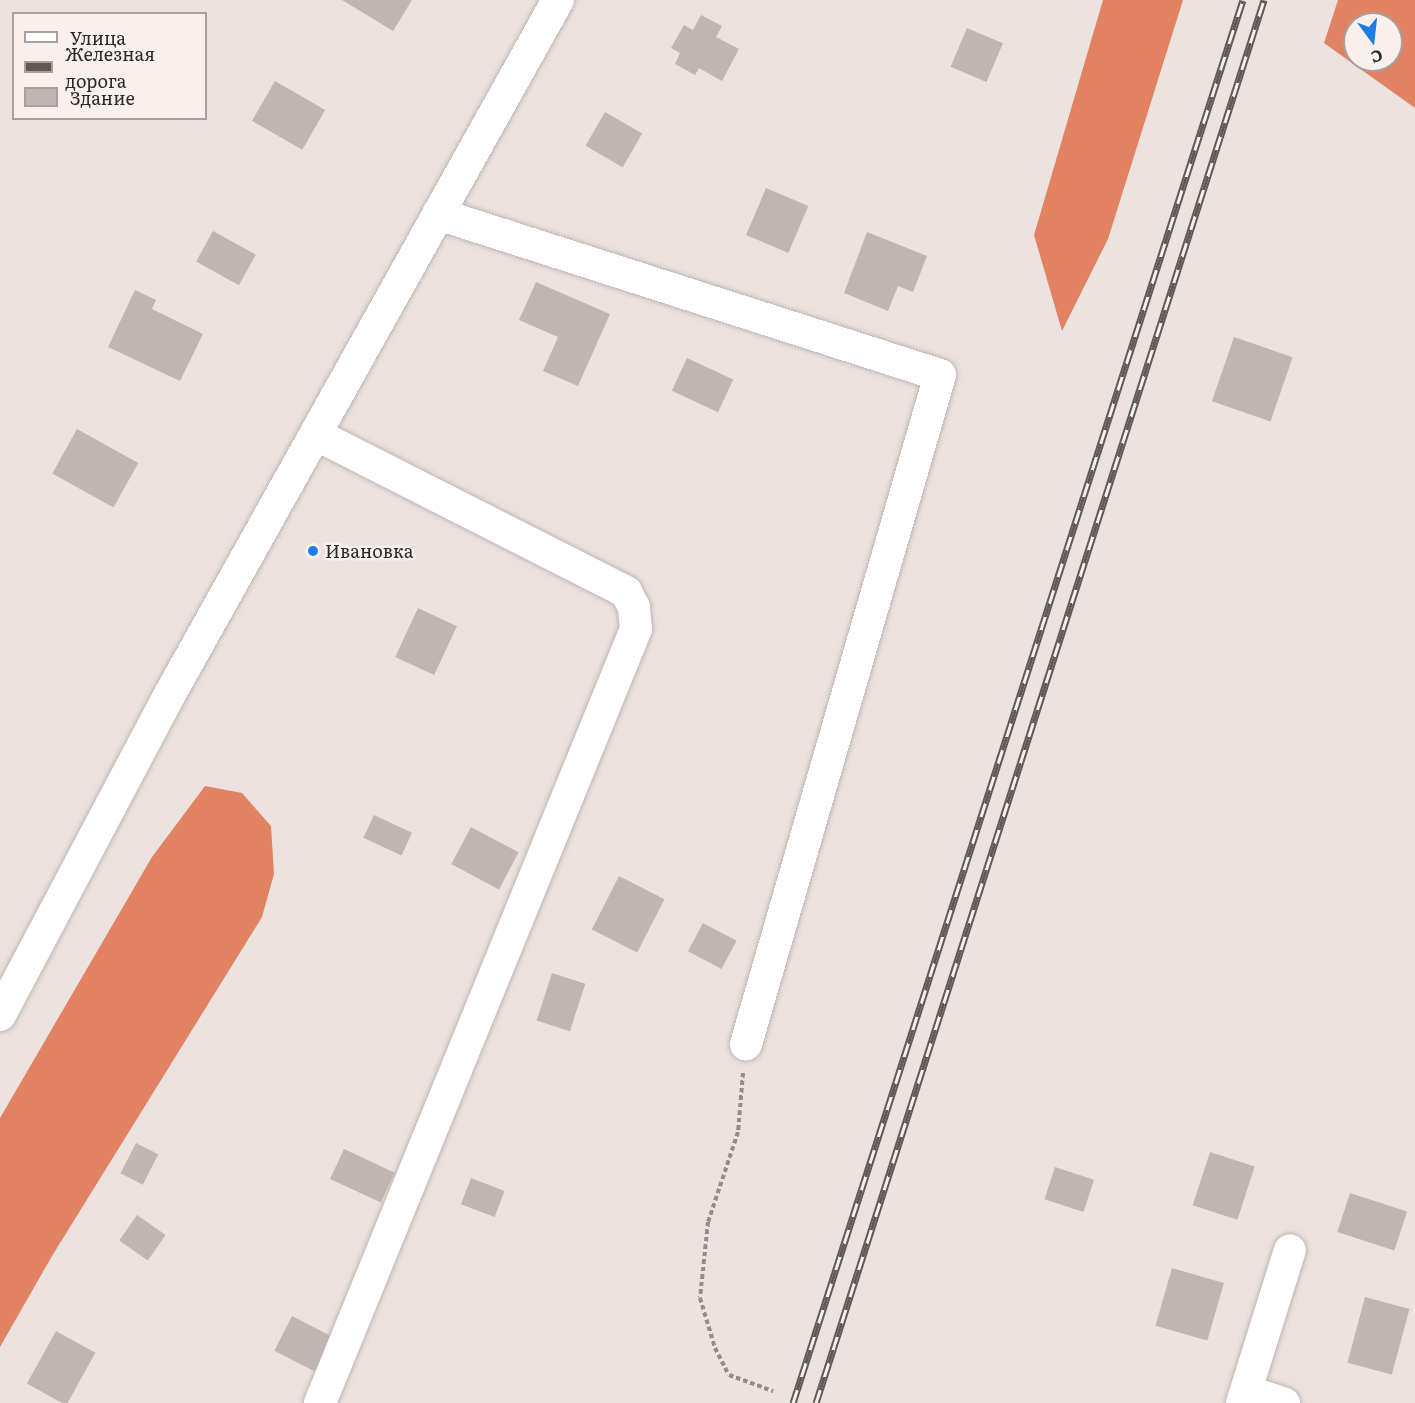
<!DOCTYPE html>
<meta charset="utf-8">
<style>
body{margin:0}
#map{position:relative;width:1415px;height:1403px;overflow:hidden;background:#ece2df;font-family:Literata,serif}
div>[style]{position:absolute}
.forest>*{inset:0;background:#e18262}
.building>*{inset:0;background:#bfb6b3;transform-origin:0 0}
.path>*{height:4px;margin-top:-2px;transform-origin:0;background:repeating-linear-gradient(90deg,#938c8a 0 4.5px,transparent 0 7.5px)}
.roads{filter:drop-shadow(0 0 2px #beb5b2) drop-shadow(0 0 2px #beb5b2)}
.minor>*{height:32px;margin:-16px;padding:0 16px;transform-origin:16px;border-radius:16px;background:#fff}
.rail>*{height:7px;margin-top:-3.5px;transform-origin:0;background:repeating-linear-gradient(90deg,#f9efec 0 14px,#5f5957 0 28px);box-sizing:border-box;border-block:2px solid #5f5957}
.dots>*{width:16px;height:16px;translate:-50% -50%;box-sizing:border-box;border:3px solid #f9efec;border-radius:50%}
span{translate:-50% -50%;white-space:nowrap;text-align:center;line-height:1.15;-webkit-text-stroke:5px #f9efec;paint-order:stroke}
.poi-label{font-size:18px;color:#2d2928}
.left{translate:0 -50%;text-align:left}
.legend{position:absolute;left:12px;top:12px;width:195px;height:108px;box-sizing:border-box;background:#f9efec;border:2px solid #a7a09e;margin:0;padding:8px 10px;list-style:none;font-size:18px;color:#2d2928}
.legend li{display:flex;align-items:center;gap:12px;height:30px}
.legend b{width:30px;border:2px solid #a7a09e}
.north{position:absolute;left:1343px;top:12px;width:60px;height:60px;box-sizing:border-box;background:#f9efec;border:2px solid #a7a09e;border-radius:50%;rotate:165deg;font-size:16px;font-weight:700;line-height:24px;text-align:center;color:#2d2928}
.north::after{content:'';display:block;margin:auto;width:21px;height:27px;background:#1e7ee7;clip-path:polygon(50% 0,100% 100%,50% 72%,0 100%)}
</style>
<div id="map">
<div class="forest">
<i style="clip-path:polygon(1103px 0,1183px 0,1108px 239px,1062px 331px,1034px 235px)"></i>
<i style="clip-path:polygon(evenodd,1338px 0,1415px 0,1415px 108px,1324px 43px,1338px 0,1355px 24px,1391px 24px,1391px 60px,1355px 60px,1355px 24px)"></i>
<i style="clip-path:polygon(205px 786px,242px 793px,271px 826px,274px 874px,262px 917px,52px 1256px,0 1347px,0 1118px,152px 857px)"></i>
</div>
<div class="building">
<i style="clip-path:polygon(342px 0,412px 0,393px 31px)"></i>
<i style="clip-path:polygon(701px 15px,722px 26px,716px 37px,739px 49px,722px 81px,699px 68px,695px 75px,675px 64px,680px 53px,671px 48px,684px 25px,693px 30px)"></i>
<i style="left:967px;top:28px;width:39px;height:42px;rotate:23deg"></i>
<i style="left:275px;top:81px;width:58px;height:46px;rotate:30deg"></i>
<i style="left:605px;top:112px;width:43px;height:39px;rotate:30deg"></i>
<i style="left:766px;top:188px;width:46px;height:51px;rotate:23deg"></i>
<i style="left:213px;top:231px;width:49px;height:35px;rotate:29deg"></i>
<i style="clip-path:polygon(867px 232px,927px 256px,913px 292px,898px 286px,888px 311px,844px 293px)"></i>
<i style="clip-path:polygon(536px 282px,610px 314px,578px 386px,543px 371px,558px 337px,519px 320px)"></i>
<i style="clip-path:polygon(135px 290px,156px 300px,152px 309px,203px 334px,180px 381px,108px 347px)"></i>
<i style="left:1234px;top:337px;width:62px;height:68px;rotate:19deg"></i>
<i style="left:687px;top:358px;width:51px;height:36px;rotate:25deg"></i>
<i style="left:77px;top:429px;width:70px;height:51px;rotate:29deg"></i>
<i style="left:418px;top:608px;width:43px;height:54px;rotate:25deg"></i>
<i style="left:374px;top:815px;width:42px;height:25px;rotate:25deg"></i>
<i style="left:471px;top:827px;width:54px;height:42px;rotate:28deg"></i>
<i style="left:619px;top:876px;width:51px;height:60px;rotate:27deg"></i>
<i style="left:703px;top:923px;width:38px;height:32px;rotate:28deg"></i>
<i style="left:552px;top:973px;width:35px;height:50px;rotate:18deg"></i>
<i style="left:136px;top:1143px;width:25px;height:34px;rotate:27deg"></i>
<i style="left:344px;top:1149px;width:56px;height:33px;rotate:25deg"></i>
<i style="left:1210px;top:1152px;width:47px;height:56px;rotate:18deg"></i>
<i style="left:1055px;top:1167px;width:41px;height:34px;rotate:18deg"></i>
<i style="left:471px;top:1178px;width:36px;height:28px;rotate:21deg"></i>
<i style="left:1350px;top:1193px;width:60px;height:41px;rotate:18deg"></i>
<i style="left:137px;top:1215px;width:35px;height:31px;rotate:35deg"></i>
<i style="left:1172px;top:1268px;width:54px;height:60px;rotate:16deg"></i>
<i style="left:1365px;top:1297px;width:46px;height:68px;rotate:15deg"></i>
<i style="left:292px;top:1316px;width:46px;height:39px;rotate:27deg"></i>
<i style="left:56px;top:1331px;width:45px;height:60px;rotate:29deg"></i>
</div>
<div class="path">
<i style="left:743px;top:1073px;width:59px;rotate:94.8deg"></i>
<i style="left:738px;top:1132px;width:95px;rotate:108.4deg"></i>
<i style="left:708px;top:1222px;width:76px;rotate:96deg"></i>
<i style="left:700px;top:1298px;width:52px;rotate:73.3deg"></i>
<i style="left:715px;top:1348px;width:30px;rotate:63deg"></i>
<i style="left:729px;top:1375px;width:47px;rotate:20deg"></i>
</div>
<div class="roads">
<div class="minor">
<i style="left:438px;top:214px;width:527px;rotate:17.78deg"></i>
<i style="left:940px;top:375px;width:697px;rotate:106.17deg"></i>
<i style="left:317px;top:435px;width:347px;rotate:26.9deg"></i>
<i style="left:626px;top:592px;width:17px;rotate:62deg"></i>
<i style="left:634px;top:607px;width:22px;rotate:85deg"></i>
<i style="left:636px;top:629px;width:836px;rotate:112.21deg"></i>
<i style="left:0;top:1015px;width:363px;rotate:-62.1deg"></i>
<i style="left:170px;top:694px;width:795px;rotate:-60.79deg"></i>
<i style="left:1246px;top:1391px;width:40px;rotate:18deg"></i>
<i style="left:1242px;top:1403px;width:160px;rotate:-72.6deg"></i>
</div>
</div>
<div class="rail">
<i style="left:793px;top:1403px;width:1473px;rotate:-72.22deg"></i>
<i style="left:816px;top:1403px;width:1473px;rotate:-72.29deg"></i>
</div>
<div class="dots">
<i style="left:313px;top:551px;background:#1e7ee7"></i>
</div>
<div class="poi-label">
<span class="left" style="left:325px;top:551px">Ивановка</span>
</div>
<ul class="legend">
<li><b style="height:8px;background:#fff"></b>Улица</li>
<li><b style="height:8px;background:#5f5957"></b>Железная дорога</li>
<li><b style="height:16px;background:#bfb6b3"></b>Здание</li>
</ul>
<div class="north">С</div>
</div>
